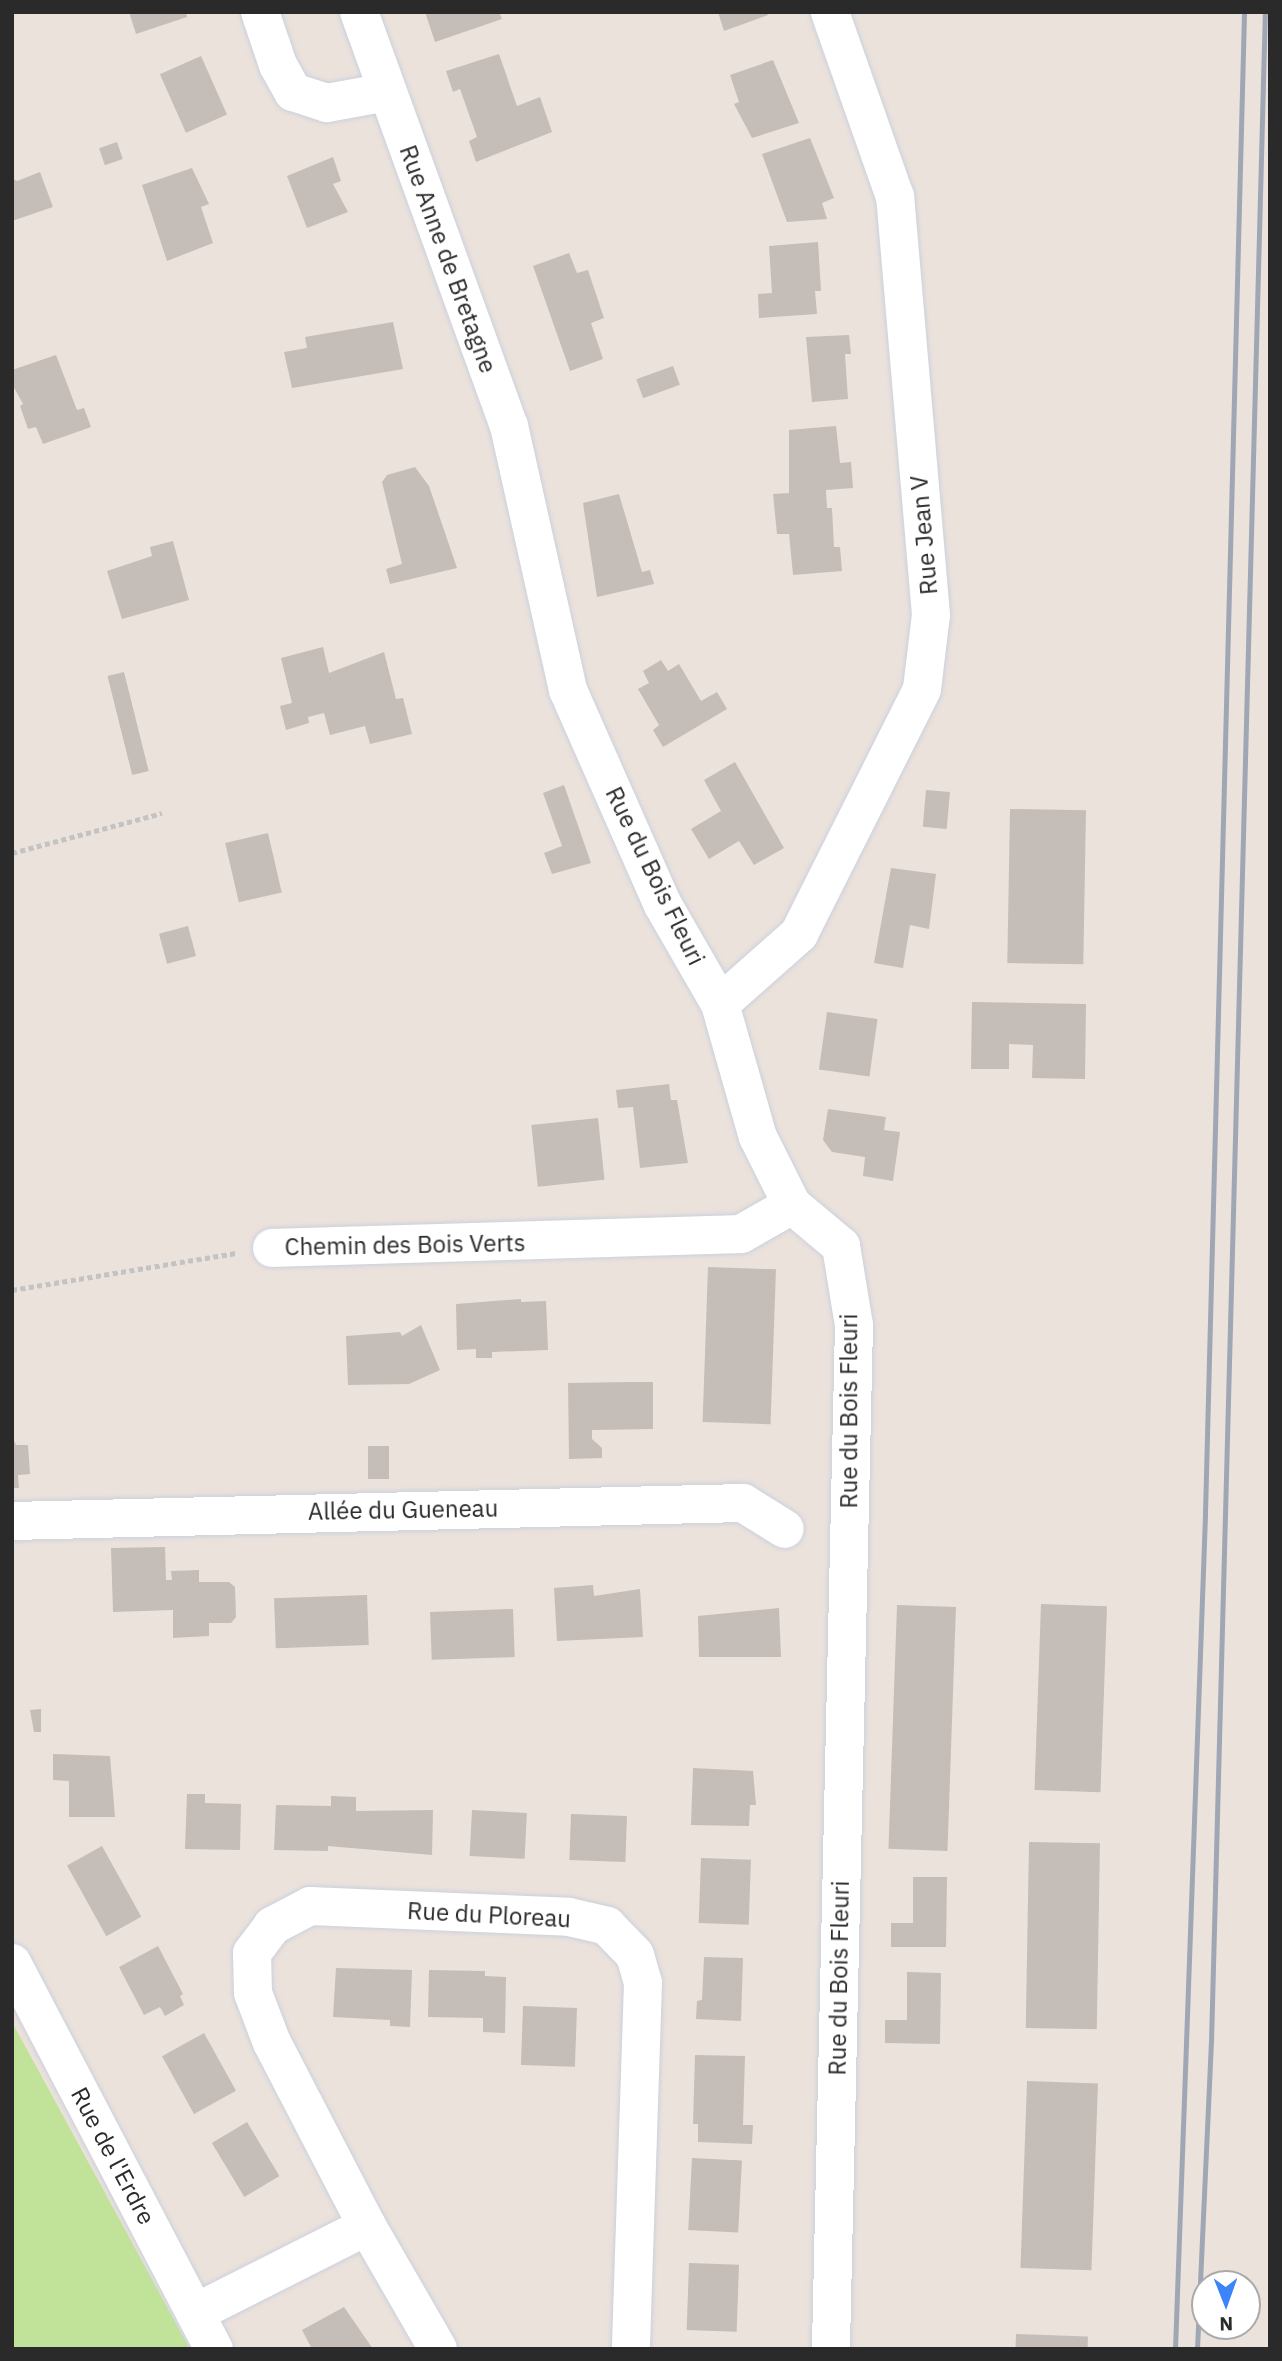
<!DOCTYPE html>
<meta charset="utf-8">
<style>
body{margin:0}
#map{position:relative;width:1282px;height:2361px;overflow:hidden;background:#ece2dc;font-family:"IBM Plex Sans",sans-serif}
div>[style]{position:absolute}
.green>*{inset:0;background:#c0e399}
.building>*{inset:0;background:#c4bdb8;transform-origin:0 0}
.path>*{height:4.5px;margin-top:-2.25px;transform-origin:0;background:repeating-linear-gradient(90deg,#c3c3c3 0 5px,transparent 0 8.5px)}
.roads{filter:drop-shadow(0 0 2px #cad1dc) drop-shadow(0 0 2px #cad1dc)}
.minor>*{height:38px;margin:-19px;padding:0 19px;transform-origin:19px;border-radius:19px;background:#fff}
.rail>*{height:5px;margin:-2.5px;padding:0 2.5px;transform-origin:2.5px;border-radius:2.5px;background:#9fa6b4}
span{translate:-50% -50%;white-space:nowrap;text-align:center;line-height:1.15;-webkit-text-stroke:5px #fff;paint-order:stroke}
.street-label{font-size:24px;color:#2a2a2a}
.frame{position:absolute;inset:0;border:14px solid #2a2a2a;pointer-events:none}
.north{position:absolute;left:1191px;top:2270px;width:70px;height:70px;box-sizing:border-box;background:#fff;border:2px solid #aaa;border-radius:50%;rotate:179deg;font-size:19px;font-weight:700;line-height:28px;text-align:center;color:#2a2a2a}
.north::after{content:'';display:block;margin:auto;width:24px;height:32px;background:#3c84f9;clip-path:polygon(50% 0,100% 100%,50% 72%,0 100%)}
</style>
<div id="map">
<div class="green">
<i style="clip-path:polygon(12px 2022px,190px 2349px,12px 2349px)"></i>
</div>
<div class="building">
<i style="clip-path:polygon(129px 12px,186px 12px,187px 17px,136px 34px)"></i>
<i style="clip-path:polygon(425px 12px,499px 12px,502px 19px,435px 42px)"></i>
<i style="clip-path:polygon(718px 12px,767px 12px,768px 15px,724px 31px)"></i>
<i style="clip-path:polygon(499px 54px,517px 106px,540px 97px,552px 132px,476px 162px,469px 141px,477px 137px,460px 89px,453px 92px,446px 71px)"></i>
<i style="left:201px;top:56px;width:64px;height:45px;rotate:66deg"></i>
<i style="clip-path:polygon(773px 60px,799px 123px,752px 138px,734px 104px,739px 102px,730px 75px)"></i>
<i style="clip-path:polygon(810px 138px,834px 198px,822px 203px,827px 219px,787px 222px,762px 154px)"></i>
<i style="left:117px;top:142px;width:18px;height:19px;rotate:71deg"></i>
<i style="clip-path:polygon(333px 157px,341px 181px,333px 184px,348px 212px,307px 228px,287px 176px)"></i>
<i style="clip-path:polygon(192px 168px,209px 204px,201px 207px,213px 243px,167px 261px,142px 185px)"></i>
<i style="clip-path:polygon(40px 172px,53px 207px,12px 221px,12px 178px,17px 181px)"></i>
<i style="clip-path:polygon(818px 242px,821px 291px,815px 291px,817px 314px,759px 318px,758px 294px,772px 293px,769px 246px)"></i>
<i style="clip-path:polygon(569px 253px,577px 273px,588px 270px,604px 318px,591px 323px,603px 359px,570px 371px,533px 266px)"></i>
<i style="clip-path:polygon(393px 322px,403px 369px,292px 388px,284px 352px,307px 348px,305px 337px)"></i>
<i style="clip-path:polygon(849px 335px,851px 354px,845px 354px,848px 399px,812px 402px,806px 337px)"></i>
<i style="clip-path:polygon(56px 355px,77px 410px,84px 408px,91px 427px,43px 444px,36px 427px,28px 429px,20px 406px,23px 404px,12px 384px,12px 370px)"></i>
<i style="left:673px;top:366px;width:20px;height:39px;rotate:70deg"></i>
<i style="clip-path:polygon(836px 426px,840px 463px,851px 462px,853px 488px,826px 490px,827px 508px,832px 508px,834px 547px,840px 547px,842px 571px,793px 575px,789px 534px,777px 534px,773px 494px,789px 493px,789px 430px)"></i>
<i style="clip-path:polygon(415px 467px,429px 486px,457px 568px,390px 584px,386px 569px,402px 564px,382px 482px,387px 475px)"></i>
<i style="clip-path:polygon(619px 494px,642px 572px,650px 570px,654px 584px,597px 597px,583px 503px)"></i>
<i style="clip-path:polygon(173px 541px,189px 600px,122px 619px,107px 571px,152px 556px,150px 547px)"></i>
<i style="clip-path:polygon(323px 647px,329px 673px,384px 652px,396px 699px,403px 698px,412px 734px,370px 744px,365px 726px,330px 735px,324px 713px,308px 717px,309px 723px,286px 730px,280px 706px,292px 703px,281px 658px)"></i>
<i style="clip-path:polygon(661px 660px,668px 671px,679px 664px,701px 701px,717px 692px,727px 709px,663px 747px,653px 730px,659px 725px,638px 689px,649px 683px,643px 671px)"></i>
<i style="left:124px;top:672px;width:102px;height:17px;rotate:76deg"></i>
<i style="clip-path:polygon(735px 762px,784px 848px,754px 865px,739px 841px,709px 859px,691px 829px,721px 811px,704px 780px)"></i>
<i style="clip-path:polygon(564px 785px,591px 863px,552px 874px,544px 853px,562px 846px,543px 793px)"></i>
<i style="left:926px;top:790px;width:24px;height:37px;rotate:5deg"></i>
<i style="left:1010px;top:809px;width:76px;height:154px;rotate:1deg"></i>
<i style="left:268px;top:833px;width:61px;height:44px;rotate:77deg"></i>
<i style="clip-path:polygon(891px 868px,936px 874px,929px 929px,910px 925px,903px 968px,874px 963px)"></i>
<i style="left:188px;top:926px;width:31px;height:30px;rotate:75deg"></i>
<i style="clip-path:polygon(972px 1002px,1086px 1004px,1085px 1079px,1032px 1078px,1033px 1045px,1009px 1044px,1009px 1069px,971px 1069px)"></i>
<i style="left:827px;top:1012px;width:51px;height:58px;rotate:8deg"></i>
<i style="clip-path:polygon(669px 1084px,671px 1100px,677px 1100px,688px 1163px,640px 1168px,633px 1107px,618px 1108px,616px 1090px)"></i>
<i style="clip-path:polygon(828px 1109px,886px 1117px,884px 1130px,900px 1132px,893px 1181px,863px 1176px,865px 1157px,832px 1152px,823px 1140px)"></i>
<i style="left:598px;top:1118px;width:62px;height:67px;rotate:84deg"></i>
<i style="left:708px;top:1267px;width:68px;height:155px;rotate:2deg"></i>
<i style="clip-path:polygon(521px 1299px,521px 1302px,546px 1301px,548px 1350px,492px 1352px,492px 1358px,476px 1358px,476px 1349px,457px 1350px,456px 1304px)"></i>
<i style="clip-path:polygon(421px 1325px,440px 1370px,409px 1384px,348px 1385px,346px 1336px,400px 1332px,402px 1336px)"></i>
<i style="clip-path:polygon(630px 1382px,653px 1382px,653px 1429px,592px 1430px,592px 1439px,602px 1448px,602px 1458px,569px 1459px,568px 1383px)"></i>
<i style="clip-path:polygon(12px 1436px,16px 1445px,28px 1445px,30px 1474px,18px 1475px,19px 1488px,12px 1488px)"></i>
<i style="left:368px;top:1446px;width:21px;height:33px"></i>
<i style="clip-path:polygon(165px 1547px,166px 1580px,172px 1580px,171px 1571px,199px 1570px,199px 1582px,229px 1582px,235px 1587px,236px 1617px,231px 1623px,209px 1623px,209px 1636px,173px 1638px,173px 1610px,113px 1612px,111px 1548px)"></i>
<i style="clip-path:polygon(593px 1585px,594px 1596px,640px 1589px,643px 1637px,557px 1641px,554px 1588px)"></i>
<i style="left:367px;top:1595px;width:50px;height:93px;rotate:88deg"></i>
<i style="left:1041px;top:1604px;width:66px;height:186px;rotate:2deg"></i>
<i style="left:897px;top:1605px;width:59px;height:244px;rotate:2deg"></i>
<i style="clip-path:polygon(779px 1608px,781px 1657px,699px 1657px,698px 1616px)"></i>
<i style="left:513px;top:1609px;width:48px;height:83px;rotate:88deg"></i>
<i style="clip-path:polygon(41px 1709px,41px 1732px,34px 1732px,30px 1710px)"></i>
<i style="clip-path:polygon(53px 1754px,110px 1756px,115px 1817px,69px 1817px,69px 1781px,53px 1780px)"></i>
<i style="clip-path:polygon(693px 1768px,753px 1771px,756px 1805px,750px 1805px,749px 1826px,691px 1825px)"></i>
<i style="clip-path:polygon(187px 1794px,205px 1794px,205px 1803px,241px 1804px,240px 1850px,185px 1849px)"></i>
<i style="clip-path:polygon(331px 1796px,356px 1797px,356px 1811px,433px 1810px,432px 1855px,328px 1846px,328px 1851px,274px 1850px,276px 1805px,331px 1806px)"></i>
<i style="left:472px;top:1810px;width:55px;height:46px;rotate:3deg"></i>
<i style="left:571px;top:1814px;width:56px;height:46px;rotate:2deg"></i>
<i style="left:1029px;top:1842px;width:71px;height:186px;rotate:1deg"></i>
<i style="left:102px;top:1846px;width:81px;height:40px;rotate:61deg"></i>
<i style="left:701px;top:1858px;width:50px;height:65px;rotate:2deg"></i>
<i style="clip-path:polygon(913px 1877px,947px 1877px,946px 1947px,891px 1947px,891px 1923px,913px 1923px)"></i>
<i style="clip-path:polygon(158px 1946px,183px 1994px,180px 1996px,184px 2005px,165px 2016px,160px 2007px,144px 2015px,119px 1967px)"></i>
<i style="clip-path:polygon(704px 1957px,743px 1958px,741px 2021px,696px 2019px,697px 2001px,702px 2000px)"></i>
<i style="clip-path:polygon(336px 1968px,412px 1970px,410px 2027px,390px 2026px,390px 2020px,333px 2017px)"></i>
<i style="clip-path:polygon(429px 1970px,485px 1971px,485px 1976px,506px 1977px,505px 2033px,483px 2032px,483px 2018px,428px 2017px)"></i>
<i style="clip-path:polygon(907px 1972px,941px 1973px,940px 2044px,885px 2043px,885px 2020px,907px 2020px)"></i>
<i style="left:523px;top:2006px;width:54px;height:59px;rotate:2deg"></i>
<i style="left:204px;top:2033px;width:66px;height:48px;rotate:61deg"></i>
<i style="clip-path:polygon(695px 2055px,745px 2056px,743px 2125px,753px 2125px,752px 2144px,698px 2142px,698px 2124px,693px 2124px)"></i>
<i style="left:1027px;top:2081px;width:71px;height:187px;rotate:2deg"></i>
<i style="left:247px;top:2122px;width:63px;height:41px;rotate:59deg"></i>
<i style="left:692px;top:2158px;width:50px;height:72px;rotate:3deg"></i>
<i style="left:689px;top:2263px;width:50px;height:67px;rotate:2deg"></i>
<i style="clip-path:polygon(344px 2307px,373px 2349px,312px 2349px,302px 2330px)"></i>
<i style="left:1016px;top:2334px;width:72px;height:15px;rotate:2deg"></i>
</div>
<div class="path">
<i style="left:12px;top:853px;width:155px;rotate:-14.9deg"></i>
<i style="left:12px;top:1290px;width:227px;rotate:-9.4deg"></i>
</div>
<div class="roads">
<div class="minor">
<i style="left:260px;top:12px;width:56px;rotate:71.2deg"></i>
<i style="left:278px;top:65px;width:31px;rotate:61deg"></i>
<i style="left:293px;top:92px;width:36px;rotate:18deg"></i>
<i style="left:327px;top:103px;width:61px;rotate:-10.4deg"></i>
<i style="left:359px;top:12px;width:440px;rotate:70.1deg"></i>
<i style="left:509px;top:426px;width:271px;rotate:77.4deg"></i>
<i style="left:568px;top:690px;width:235px;rotate:66.2deg"></i>
<i style="left:663px;top:905px;width:114px;rotate:60.1deg"></i>
<i style="left:720px;top:1004px;width:138px;rotate:74.1deg"></i>
<i style="left:758px;top:1137px;width:76px;rotate:63.4deg"></i>
<i style="left:792px;top:1205px;width:64px;rotate:39.9deg"></i>
<i style="left:841px;top:1246px;width:80px;rotate:80.7deg"></i>
<i style="left:854px;top:1325px;width:1024px;rotate:91.29deg"></i>
<i style="left:720px;top:1004px;width:106px;rotate:-41.5deg"></i>
<i style="left:799px;top:934px;width:274px;rotate:-63.3deg"></i>
<i style="left:922px;top:689px;width:75px;rotate:-83.1deg"></i>
<i style="left:931px;top:615px;width:420px;rotate:-94.9deg"></i>
<i style="left:895px;top:197px;width:196px;rotate:-109.4deg"></i>
<i style="left:272px;top:1248px;width:469px;rotate:-1.7deg"></i>
<i style="left:741px;top:1234px;width:59px;rotate:-29.6deg"></i>
<i style="left:12px;top:1521px;width:731px;rotate:-1.41deg"></i>
<i style="left:743px;top:1503px;width:49px;rotate:31.8deg"></i>
<i style="left:12px;top:1963px;width:436px;rotate:62.4deg"></i>
<i style="left:195px;top:2313px;width:193px;rotate:-26.8deg"></i>
<i style="left:438px;top:2349px;width:142px;rotate:-120deg"></i>
<i style="left:367px;top:2226px;width:206px;rotate:-117.4deg"></i>
<i style="left:272px;top:2043px;width:53px;rotate:-110.8deg"></i>
<i style="left:253px;top:1993px;width:40px;rotate:-91.4deg"></i>
<i style="left:252px;top:1953px;width:34px;rotate:-53deg"></i>
<i style="left:272px;top:1926px;width:43px;rotate:-27.8deg"></i>
<i style="left:310px;top:1906px;width:259px;rotate:2.4deg"></i>
<i style="left:569px;top:1917px;width:39px;rotate:13deg"></i>
<i style="left:607px;top:1926px;width:40px;rotate:46deg"></i>
<i style="left:635px;top:1955px;width:29px;rotate:74deg"></i>
<i style="left:643px;top:1983px;width:366px;rotate:91.9deg"></i>
</div>
</div>
<div class="rail">
<i style="left:1175px;top:2349px;width:837px;rotate:-87.94deg"></i>
<i style="left:1205px;top:1513px;width:1502px;rotate:-88.51deg"></i>
<i style="left:1197px;top:2349px;width:307px;rotate:-87.4deg"></i>
<i style="left:1211px;top:2042px;width:2031px;rotate:-88.48deg"></i>
</div>
<div class="street-label">
<span style="left:448px;top:259px;rotate:70deg">Rue Anne de Bretagne</span>
<span style="left:924px;top:535px;rotate:-95deg">Rue Jean V</span>
<span style="left:655px;top:876px;rotate:64deg">Rue du Bois Fleuri</span>
<span style="left:405px;top:1245px;rotate:-1deg">Chemin des Bois Verts</span>
<span style="left:849px;top:1411px;rotate:-90deg">Rue du Bois Fleuri</span>
<span style="left:403px;top:1510px;rotate:-1deg">Allée du Gueneau</span>
<span style="left:489px;top:1915px;rotate:3deg">Rue du Ploreau</span>
<span style="left:839px;top:1978px;rotate:-89deg">Rue du Bois Fleuri</span>
<span style="left:113px;top:2156px;rotate:62deg">Rue de l'Erdre</span>
</div>
<div class="frame"></div>
<div class="north">N</div>
</div>
